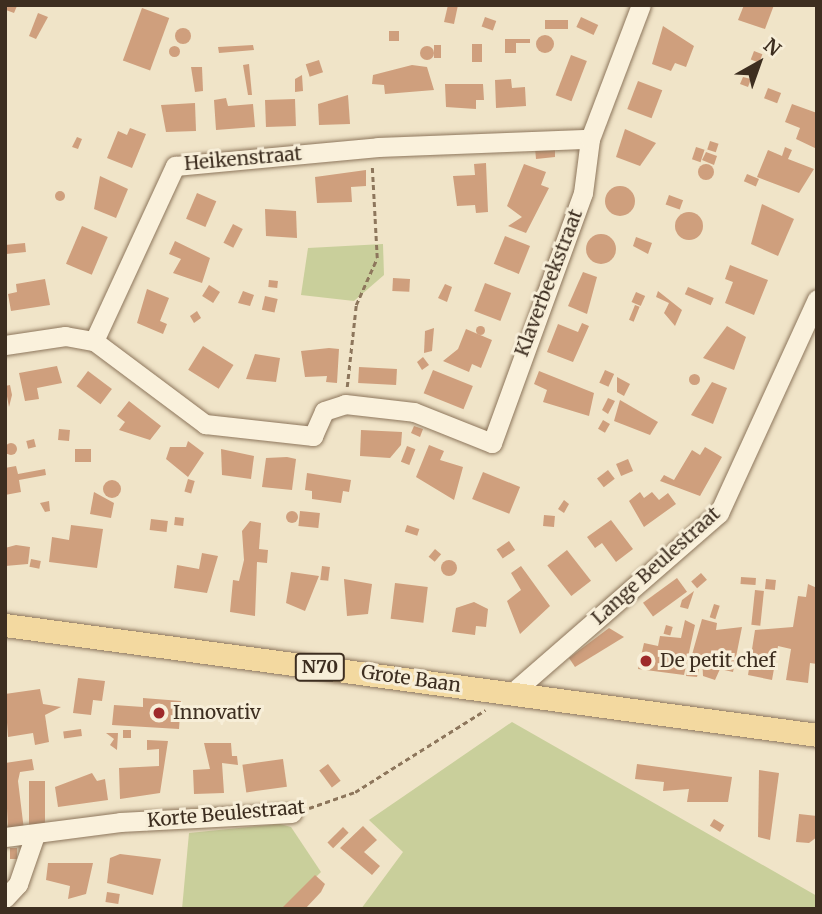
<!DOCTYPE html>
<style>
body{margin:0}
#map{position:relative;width:822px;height:914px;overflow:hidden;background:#f0e4c8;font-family:Merriweather,serif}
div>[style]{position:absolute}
.green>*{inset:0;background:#c9cf9b}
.building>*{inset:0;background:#cf9f7d;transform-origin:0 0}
.round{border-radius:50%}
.path>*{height:2.5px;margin-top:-1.25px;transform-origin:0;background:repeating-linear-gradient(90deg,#8d765c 0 5px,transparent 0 8.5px)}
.roads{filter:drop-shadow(0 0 2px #8d765c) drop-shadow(0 0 2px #8d765c)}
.minor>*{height:19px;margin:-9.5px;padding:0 9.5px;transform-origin:9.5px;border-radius:9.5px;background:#faf1dc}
.major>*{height:23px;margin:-11.5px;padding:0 11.5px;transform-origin:11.5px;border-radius:11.5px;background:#f3d9a0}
.dots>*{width:19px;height:19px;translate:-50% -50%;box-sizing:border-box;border:4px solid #f7eed8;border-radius:50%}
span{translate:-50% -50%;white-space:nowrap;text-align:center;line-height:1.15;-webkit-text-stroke:6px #f7eed8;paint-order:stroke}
.shield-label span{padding:2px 5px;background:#f7eed8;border:2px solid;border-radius:5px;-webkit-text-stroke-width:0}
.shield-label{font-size:18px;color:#3d2e20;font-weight:700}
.street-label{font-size:19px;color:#3d2e20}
.poi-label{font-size:19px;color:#3d2e20}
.left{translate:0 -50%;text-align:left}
.frame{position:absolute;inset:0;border:7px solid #3d2e20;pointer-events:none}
.north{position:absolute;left:724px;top:28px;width:70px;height:70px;-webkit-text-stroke:5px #f7eed8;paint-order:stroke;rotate:40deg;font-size:19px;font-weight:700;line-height:28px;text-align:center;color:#3d2e20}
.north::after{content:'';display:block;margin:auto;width:24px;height:32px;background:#3d2e20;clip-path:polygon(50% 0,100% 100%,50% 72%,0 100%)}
</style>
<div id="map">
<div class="green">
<i style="clip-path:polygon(383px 244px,384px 275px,354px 301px,301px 295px,308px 248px)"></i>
<i style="clip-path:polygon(512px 722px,817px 896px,817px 909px,361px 909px,403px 852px,369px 820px)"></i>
<i style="clip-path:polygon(280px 824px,291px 827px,321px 872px,283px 909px,182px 909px,189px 833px)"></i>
</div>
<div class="building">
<i style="clip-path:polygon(8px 5px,17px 6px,14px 13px,6px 10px)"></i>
<i style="clip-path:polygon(448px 5px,458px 5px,454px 24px,444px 22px)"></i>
<i style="clip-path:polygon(744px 5px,774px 5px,765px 29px,738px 20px)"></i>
<i style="left:142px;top:8px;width:29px;height:56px;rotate:20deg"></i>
<i style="clip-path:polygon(38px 13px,48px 17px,36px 39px,29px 36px)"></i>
<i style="left:485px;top:17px;width:12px;height:10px;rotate:20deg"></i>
<i style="left:581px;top:17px;width:19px;height:11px;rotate:25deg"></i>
<i style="left:545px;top:20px;width:23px;height:9px"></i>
<i style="clip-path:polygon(663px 26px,694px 46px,686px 67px,675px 63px,671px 71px,652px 64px)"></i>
<i class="round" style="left:175px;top:28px;width:16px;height:16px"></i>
<i style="left:389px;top:31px;width:10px;height:10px"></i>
<i class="round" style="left:536px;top:35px;width:18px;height:18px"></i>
<i style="clip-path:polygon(505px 39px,530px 39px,530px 43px,516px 43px,516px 53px,505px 53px)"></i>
<i style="left:472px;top:44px;width:10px;height:18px"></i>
<i style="clip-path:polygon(253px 45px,254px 50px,219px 53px,218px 47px)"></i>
<i style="left:434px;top:45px;width:7px;height:13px"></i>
<i class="round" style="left:168.5px;top:45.5px;width:11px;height:11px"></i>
<i class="round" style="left:420px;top:46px;width:14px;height:14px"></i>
<i style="left:754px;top:51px;width:9px;height:9px;rotate:21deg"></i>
<i style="left:571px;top:55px;width:17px;height:43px;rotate:21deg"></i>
<i style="left:319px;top:60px;width:13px;height:14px;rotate:72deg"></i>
<i style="clip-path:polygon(249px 64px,252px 95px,248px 95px,243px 65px)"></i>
<i style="clip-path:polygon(412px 65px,427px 67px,434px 90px,385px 94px,384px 85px,372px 84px,373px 75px)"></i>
<i style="clip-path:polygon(191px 67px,202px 67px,203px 91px,195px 92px)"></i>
<i style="clip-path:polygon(302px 75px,303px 91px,295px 92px,295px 79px)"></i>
<i style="clip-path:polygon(743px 77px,751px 79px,748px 87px,740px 84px)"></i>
<i style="clip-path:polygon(511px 79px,512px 88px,525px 87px,526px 106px,496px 108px,495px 80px)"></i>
<i style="left:638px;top:81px;width:26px;height:30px;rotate:21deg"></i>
<i style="clip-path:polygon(445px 84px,483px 84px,484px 100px,476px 100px,476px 109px,446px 107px)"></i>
<i style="left:768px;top:88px;width:14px;height:11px;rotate:21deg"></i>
<i style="clip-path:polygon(348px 95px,350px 124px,319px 125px,318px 104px)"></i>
<i style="clip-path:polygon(226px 98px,228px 106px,253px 104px,255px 127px,216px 130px,214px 100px)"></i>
<i style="left:295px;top:99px;width:27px;height:30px;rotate:88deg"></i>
<i style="clip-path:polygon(195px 103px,196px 131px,166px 132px,161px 105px)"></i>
<i style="clip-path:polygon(792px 104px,817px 113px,817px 149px,796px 139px,800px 128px,785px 122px)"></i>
<i style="clip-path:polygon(130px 128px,146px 134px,132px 168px,107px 158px,118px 131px,127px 135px)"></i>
<i style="clip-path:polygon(625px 129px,656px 143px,640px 166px,616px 157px)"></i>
<i style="clip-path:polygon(77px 137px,82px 139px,78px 149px,72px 147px)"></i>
<i style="left:710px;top:141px;width:9px;height:9px;rotate:18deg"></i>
<i style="clip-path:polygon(555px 147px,555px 157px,536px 159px,535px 148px)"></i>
<i style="left:696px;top:147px;width:9px;height:13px;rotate:18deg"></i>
<i style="clip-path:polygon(785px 147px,792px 150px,788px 159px,814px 169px,799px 193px,757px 177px,768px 150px,782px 156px)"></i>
<i style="clip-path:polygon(706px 152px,717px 156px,714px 165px,702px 160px)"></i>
<i style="clip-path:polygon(486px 163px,488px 212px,476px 213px,475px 205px,457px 206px,453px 176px,475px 175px,474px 164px)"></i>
<i style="clip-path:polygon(524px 164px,546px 172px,541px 185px,549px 188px,526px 233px,508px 226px,522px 217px,507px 206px)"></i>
<i class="round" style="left:698px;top:164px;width:16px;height:16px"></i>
<i style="clip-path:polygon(366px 170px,366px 186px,351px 187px,352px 202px,317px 203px,315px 177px)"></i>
<i style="left:747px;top:174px;width:13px;height:8px;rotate:23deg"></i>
<i style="clip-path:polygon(100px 176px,128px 189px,116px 218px,94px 209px)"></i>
<i class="round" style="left:605px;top:186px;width:30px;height:30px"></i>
<i class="round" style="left:55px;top:191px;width:10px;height:10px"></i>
<i style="left:197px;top:193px;width:21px;height:28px;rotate:23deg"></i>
<i style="left:669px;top:195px;width:15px;height:10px;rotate:20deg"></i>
<i style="clip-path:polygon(762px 204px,794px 219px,778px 256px,751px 244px)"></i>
<i style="clip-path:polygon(265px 209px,296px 211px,297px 238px,266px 236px)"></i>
<i class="round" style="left:675px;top:212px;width:28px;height:28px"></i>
<i style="left:233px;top:224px;width:11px;height:21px;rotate:27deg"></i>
<i style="left:82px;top:226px;width:28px;height:41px;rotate:23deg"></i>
<i class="round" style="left:586px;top:234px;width:30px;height:30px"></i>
<i style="left:505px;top:236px;width:27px;height:30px;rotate:22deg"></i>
<i style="clip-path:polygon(636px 237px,652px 243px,648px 254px,633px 246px)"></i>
<i style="clip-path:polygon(175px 241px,210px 258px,202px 283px,173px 273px,181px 259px,169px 254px)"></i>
<i style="left:25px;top:243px;width:9px;height:20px;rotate:84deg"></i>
<i style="clip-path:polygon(730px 265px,768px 280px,754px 315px,725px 303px,733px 282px,725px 279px)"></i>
<i style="clip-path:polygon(583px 272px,597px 277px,587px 314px,568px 306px)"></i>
<i style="left:393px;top:278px;width:17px;height:13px;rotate:3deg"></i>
<i style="clip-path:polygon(45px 279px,50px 305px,11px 311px,8px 294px,17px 292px,16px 284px)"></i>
<i style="left:269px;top:280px;width:9px;height:7px;rotate:6deg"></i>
<i style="left:485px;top:283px;width:28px;height:30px;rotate:21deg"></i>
<i style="clip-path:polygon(445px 284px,452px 287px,447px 302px,438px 298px)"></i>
<i style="left:209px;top:285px;width:13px;height:13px;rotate:32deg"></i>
<i style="left:688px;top:287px;width:28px;height:8px;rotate:23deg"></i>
<i style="clip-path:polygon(147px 289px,169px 298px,160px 321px,167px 324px,163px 334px,137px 323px)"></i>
<i style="clip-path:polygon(243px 291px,254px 295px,250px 306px,238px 303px)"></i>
<i style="clip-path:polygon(658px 291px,682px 310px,675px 326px,664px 313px,669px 303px,656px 297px)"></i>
<i style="left:636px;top:292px;width:10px;height:11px;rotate:24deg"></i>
<i style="left:265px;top:296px;width:13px;height:14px;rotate:13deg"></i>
<i style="left:635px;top:305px;width:5px;height:16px;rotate:22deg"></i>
<i style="clip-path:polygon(197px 311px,201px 318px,194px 323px,190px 316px)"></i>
<i style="clip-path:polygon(582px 323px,589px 326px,573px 362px,547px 352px,558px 324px,578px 332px)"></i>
<i class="round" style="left:475.5px;top:325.5px;width:9px;height:9px"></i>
<i style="clip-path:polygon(727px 326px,746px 337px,734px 370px,703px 358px)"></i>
<i style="clip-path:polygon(434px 328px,432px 351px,424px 353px,425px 331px)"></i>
<i style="clip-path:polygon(466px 329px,492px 340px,481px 368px,472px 364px,469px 372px,443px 361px,458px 349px)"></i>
<i style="left:203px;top:346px;width:36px;height:28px;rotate:32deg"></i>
<i style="clip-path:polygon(329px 348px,339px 349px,337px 383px,326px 382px,327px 376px,305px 377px,301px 351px)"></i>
<i style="clip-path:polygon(255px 354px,280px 358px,276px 382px,246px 379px)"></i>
<i style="clip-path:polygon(423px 357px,429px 365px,422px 370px,417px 362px)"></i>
<i style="clip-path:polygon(57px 366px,62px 383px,37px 388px,39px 399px,25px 401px,19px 373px)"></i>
<i style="left:359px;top:367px;width:38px;height:16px;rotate:3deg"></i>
<i style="left:433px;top:370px;width:43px;height:25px;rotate:22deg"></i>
<i style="left:605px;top:370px;width:10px;height:14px;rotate:24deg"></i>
<i style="left:88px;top:371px;width:30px;height:19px;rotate:37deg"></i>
<i style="clip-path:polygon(539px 371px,594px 393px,589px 416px,543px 402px,547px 390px,534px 384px)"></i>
<i class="round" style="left:688.5px;top:373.5px;width:11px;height:11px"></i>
<i style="clip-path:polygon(617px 377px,630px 384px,624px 396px,617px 392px)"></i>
<i style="clip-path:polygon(712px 382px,727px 388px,713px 424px,691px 415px)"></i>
<i style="clip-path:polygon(10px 385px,12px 395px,9px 407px,5px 386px)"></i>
<i style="clip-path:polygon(608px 398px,615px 401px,608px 414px,602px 410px)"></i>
<i style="clip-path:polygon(620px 400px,658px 422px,650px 435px,614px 421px)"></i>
<i style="clip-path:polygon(129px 401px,161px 426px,150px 440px,119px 430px,125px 422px,117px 416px)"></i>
<i style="left:603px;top:420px;width:8px;height:10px;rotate:30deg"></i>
<i style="clip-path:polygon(414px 426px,423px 429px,420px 437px,411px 433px)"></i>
<i style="left:59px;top:429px;width:11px;height:11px;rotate:5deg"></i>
<i style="clip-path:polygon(361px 430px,402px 432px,401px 445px,390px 458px,360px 456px)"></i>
<i style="left:34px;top:439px;width:8px;height:8px;rotate:76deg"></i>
<i style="clip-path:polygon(188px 441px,204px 453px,188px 477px,166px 459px,170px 447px,186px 447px)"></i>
<i class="round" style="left:5px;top:443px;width:12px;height:12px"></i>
<i style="clip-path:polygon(429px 445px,444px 451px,440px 460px,463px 467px,454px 500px,416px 477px)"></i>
<i style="left:407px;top:446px;width:9px;height:17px;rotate:21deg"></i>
<i style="clip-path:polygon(705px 447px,722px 457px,700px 496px,660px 481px,664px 475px,674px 480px,692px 450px,700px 455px)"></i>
<i style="left:75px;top:449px;width:16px;height:13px"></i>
<i style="clip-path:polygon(221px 449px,254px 456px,251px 479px,222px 475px)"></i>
<i style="clip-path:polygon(287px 457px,296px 459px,292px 490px,262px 487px,266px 458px)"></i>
<i style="left:628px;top:459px;width:13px;height:13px;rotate:67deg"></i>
<i style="clip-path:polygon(16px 466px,18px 474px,45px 469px,46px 475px,19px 480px,21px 492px,5px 495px,5px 468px)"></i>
<i style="left:608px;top:470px;width:11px;height:14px;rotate:52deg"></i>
<i style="left:483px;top:472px;width:40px;height:29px;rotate:22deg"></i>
<i style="clip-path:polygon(307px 473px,351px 480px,349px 492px,343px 491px,341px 503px,312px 499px,312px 491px,305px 490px)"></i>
<i style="left:188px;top:479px;width:7px;height:13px;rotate:16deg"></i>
<i class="round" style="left:103px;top:480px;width:18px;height:18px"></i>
<i style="clip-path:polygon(94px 492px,114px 503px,111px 518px,90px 514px)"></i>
<i style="clip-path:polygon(640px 492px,644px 498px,652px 492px,659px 500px,668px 493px,676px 504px,644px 527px,629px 501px)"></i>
<i style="clip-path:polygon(564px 500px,569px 504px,564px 513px,558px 509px)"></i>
<i style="clip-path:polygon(49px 501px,50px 511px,45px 512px,40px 503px)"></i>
<i class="round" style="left:286px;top:511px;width:12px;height:12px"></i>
<i style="left:300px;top:511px;width:20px;height:15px;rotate:6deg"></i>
<i style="left:544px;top:515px;width:11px;height:11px;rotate:5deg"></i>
<i style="left:175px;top:517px;width:9px;height:8px;rotate:6deg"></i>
<i style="left:151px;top:519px;width:17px;height:11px;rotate:7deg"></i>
<i style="clip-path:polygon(611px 520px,633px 549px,616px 562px,602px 543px,595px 548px,587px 537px)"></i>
<i style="clip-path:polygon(250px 521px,261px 523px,259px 549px,268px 550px,267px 563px,257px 562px,255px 616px,230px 612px,233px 580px,239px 581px,244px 560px,242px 531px)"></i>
<i style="clip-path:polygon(71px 525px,103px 529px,97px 568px,49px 562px,52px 537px,69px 540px)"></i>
<i style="left:407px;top:525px;width:13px;height:7px;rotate:18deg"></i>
<i style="left:509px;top:541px;width:11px;height:15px;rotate:56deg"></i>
<i style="clip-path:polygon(16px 545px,30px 547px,28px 564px,5px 566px,5px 548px)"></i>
<i style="left:435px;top:549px;width:8px;height:10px;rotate:40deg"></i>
<i style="left:567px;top:550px;width:39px;height:25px;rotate:52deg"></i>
<i style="clip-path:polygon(202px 553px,218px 556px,207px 593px,174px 588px,177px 565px,199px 569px)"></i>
<i style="left:31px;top:559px;width:10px;height:8px;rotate:11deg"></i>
<i class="round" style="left:441px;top:560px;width:16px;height:16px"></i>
<i style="left:322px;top:566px;width:8px;height:14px;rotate:7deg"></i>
<i style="clip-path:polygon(521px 566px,550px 606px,520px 634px,507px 601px,521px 590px,511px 573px)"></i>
<i style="clip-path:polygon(291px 572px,319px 576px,305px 611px,286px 603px)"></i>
<i style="left:701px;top:573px;width:9px;height:13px;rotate:49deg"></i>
<i style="left:741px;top:577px;width:15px;height:7px;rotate:4deg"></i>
<i style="left:677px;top:578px;width:17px;height:42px;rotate:54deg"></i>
<i style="clip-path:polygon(344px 579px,372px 584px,368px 614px,347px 616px)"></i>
<i style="left:766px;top:579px;width:10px;height:10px;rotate:6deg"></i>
<i style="left:395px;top:583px;width:33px;height:36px;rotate:7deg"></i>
<i style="clip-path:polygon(808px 584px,817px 588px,817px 664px,810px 663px,808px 683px,786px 680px,791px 649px,778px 646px,772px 680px,748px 675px,755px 630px,793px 627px,798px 596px,806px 597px)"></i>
<i style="left:755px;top:590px;width:9px;height:35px;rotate:6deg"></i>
<i style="clip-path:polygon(694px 591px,688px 609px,680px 607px,682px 600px)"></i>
<i style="clip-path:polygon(474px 602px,488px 609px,486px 627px,476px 626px,475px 635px,452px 632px,456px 608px)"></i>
<i style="left:714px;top:604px;width:6px;height:14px;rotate:18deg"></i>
<i style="clip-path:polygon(702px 619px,717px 623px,716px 630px,742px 627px,733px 672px,720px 669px,715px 680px,703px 676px,702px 656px,697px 677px,686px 676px)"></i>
<i style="clip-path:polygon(685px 620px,695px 625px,684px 675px,638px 669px,644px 643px,658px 646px,660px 636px,681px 638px)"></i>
<i style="left:666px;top:625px;width:7px;height:9px;rotate:16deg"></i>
<i style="clip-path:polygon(609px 628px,624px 637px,575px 667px,569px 658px)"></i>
<i style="clip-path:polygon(78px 678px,105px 681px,102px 701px,93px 700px,91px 715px,73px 713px)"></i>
<i style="clip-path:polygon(40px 689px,43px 704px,61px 707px,45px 715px,49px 742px,35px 745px,33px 733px,8px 737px,5px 694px)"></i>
<i style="clip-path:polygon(143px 698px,181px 701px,179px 729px,112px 725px,114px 705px,143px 707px)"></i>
<i style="left:81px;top:729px;width:7px;height:18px;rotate:82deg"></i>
<i style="left:123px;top:730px;width:8px;height:8px"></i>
<i style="clip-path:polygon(106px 733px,118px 733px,117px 750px,110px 745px,114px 739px)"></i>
<i style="clip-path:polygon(147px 740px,168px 741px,160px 793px,120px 799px,119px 768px,159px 766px,159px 749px,147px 750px)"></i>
<i style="clip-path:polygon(204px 743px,231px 743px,232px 756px,237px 756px,238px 765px,222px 763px,224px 793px,194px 794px,193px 770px,210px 769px)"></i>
<i style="clip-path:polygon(32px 759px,34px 770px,20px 772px,18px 781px,24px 830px,8px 831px,5px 763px)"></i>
<i style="left:283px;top:759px;width:28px;height:41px;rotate:82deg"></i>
<i style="left:328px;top:764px;width:21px;height:11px;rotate:53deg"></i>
<i style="clip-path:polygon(637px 764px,732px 777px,728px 802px,687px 802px,689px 789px,663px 791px,664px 782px,635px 779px)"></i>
<i style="clip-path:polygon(759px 770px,779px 773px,770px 840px,758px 837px)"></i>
<i style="clip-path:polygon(92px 773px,97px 781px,105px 779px,108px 800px,58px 807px,55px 787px)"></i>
<i style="left:29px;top:781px;width:16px;height:47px"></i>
<i style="clip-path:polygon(799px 814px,817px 816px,817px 837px,809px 843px,796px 842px)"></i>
<i style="left:714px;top:819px;width:12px;height:8px;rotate:31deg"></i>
<i style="clip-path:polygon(363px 826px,377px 840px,364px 852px,380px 866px,372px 875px,340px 848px)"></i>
<i style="left:343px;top:827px;width:8px;height:22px;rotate:45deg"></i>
<i style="left:17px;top:848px;width:11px;height:7px;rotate:90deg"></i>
<i style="clip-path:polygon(120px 854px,161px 859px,153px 895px,107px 883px,110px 858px)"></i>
<i style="clip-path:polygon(48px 863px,93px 863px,86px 894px,68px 899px,70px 886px,46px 880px)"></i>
<i style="clip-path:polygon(315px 875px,325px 884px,321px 892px,305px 909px,281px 909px)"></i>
<i style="left:107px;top:892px;width:13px;height:10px;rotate:9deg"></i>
</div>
<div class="path">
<i style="left:347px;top:387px;width:82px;rotate:-83.7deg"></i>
<i style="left:356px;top:305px;width:51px;rotate:-65.9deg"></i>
<i style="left:377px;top:258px;width:93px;rotate:-93.1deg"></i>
<i style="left:309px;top:808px;width:49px;rotate:-19.2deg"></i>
<i style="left:355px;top:792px;width:154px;rotate:-32.2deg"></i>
</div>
<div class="roads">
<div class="minor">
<i style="left:94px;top:341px;width:193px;rotate:-65.2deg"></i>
<i style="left:175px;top:166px;width:204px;rotate:-5.3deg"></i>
<i style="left:378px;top:147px;width:212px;rotate:-2.2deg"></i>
<i style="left:5px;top:345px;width:61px;rotate:-8.5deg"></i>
<i style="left:65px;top:336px;width:29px;rotate:10deg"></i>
<i style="left:94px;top:341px;width:139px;rotate:36.8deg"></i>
<i style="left:205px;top:424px;width:109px;rotate:6.3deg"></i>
<i style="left:313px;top:436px;width:27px;rotate:-66deg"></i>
<i style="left:324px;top:411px;width:22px;rotate:-18deg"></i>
<i style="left:345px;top:404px;width:69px;rotate:6.6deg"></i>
<i style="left:414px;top:412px;width:84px;rotate:21.7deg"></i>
<i style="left:492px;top:443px;width:266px;rotate:-70deg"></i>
<i style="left:583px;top:193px;width:54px;rotate:-82.6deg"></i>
<i style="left:590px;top:139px;width:143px;rotate:-69.2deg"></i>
<i style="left:512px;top:693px;width:274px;rotate:-41deg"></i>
<i style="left:719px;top:513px;width:235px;rotate:-65.4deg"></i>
<i style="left:5px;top:837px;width:116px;rotate:-7.4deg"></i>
<i style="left:120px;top:822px;width:172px;rotate:-3deg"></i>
<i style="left:5px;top:898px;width:19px;rotate:-47deg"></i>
<i style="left:18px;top:884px;width:52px;rotate:-70.9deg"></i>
</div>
<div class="major">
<i style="left:5px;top:625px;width:819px;rotate:7.71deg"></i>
</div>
</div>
<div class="dots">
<i style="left:646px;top:661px;background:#9e2a2b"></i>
<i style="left:159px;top:713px;background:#9e2a2b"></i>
</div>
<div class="shield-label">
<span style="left:320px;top:667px">N70</span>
</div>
<div class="street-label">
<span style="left:243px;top:159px;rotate:-5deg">Heikenstraat</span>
<span style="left:549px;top:283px;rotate:-69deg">Klaverbeekstraat</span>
<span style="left:656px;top:566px;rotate:-42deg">Lange Beulestraat</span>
<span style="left:411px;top:679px;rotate:8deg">Grote Baan</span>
<span style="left:226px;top:814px;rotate:-5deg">Korte Beulestraat</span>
</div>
<div class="poi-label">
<span class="left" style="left:660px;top:661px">De petit chef</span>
<span class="left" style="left:173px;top:713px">Innovativ</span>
</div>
<div class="frame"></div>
<div class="north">N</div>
</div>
